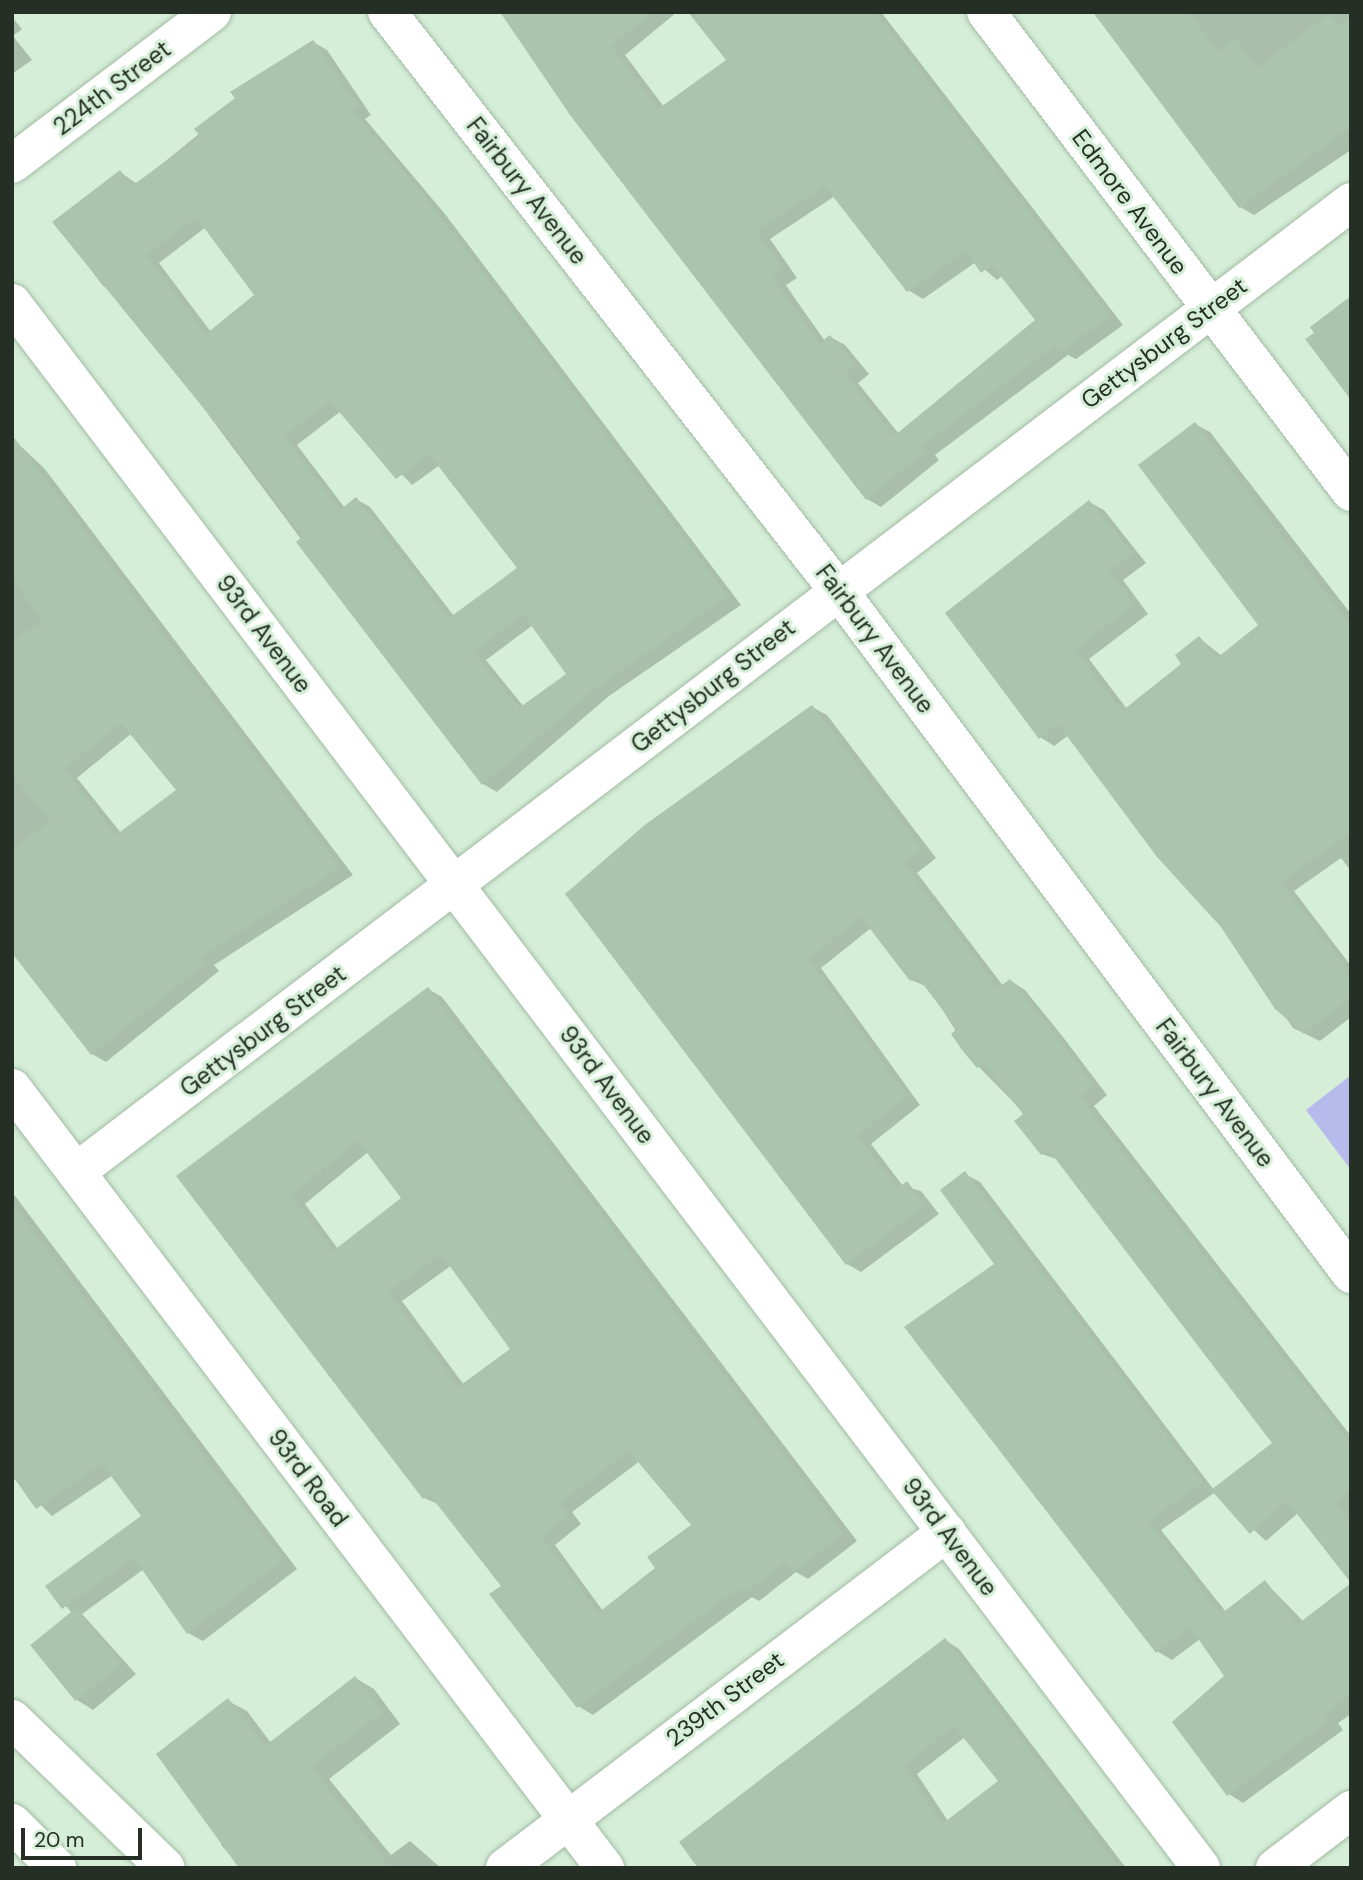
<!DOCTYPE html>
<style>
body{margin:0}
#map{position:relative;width:1363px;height:1880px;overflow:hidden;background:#d5eed7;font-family:"DM Sans",sans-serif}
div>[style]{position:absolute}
.green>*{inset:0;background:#b6bbec}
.shadow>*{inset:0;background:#0003}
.building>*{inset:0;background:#abc4ad;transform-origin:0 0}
.roads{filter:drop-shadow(0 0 2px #a3bba5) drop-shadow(0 0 2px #a3bba5)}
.street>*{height:38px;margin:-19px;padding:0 19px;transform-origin:19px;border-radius:19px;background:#fff}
.primary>*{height:38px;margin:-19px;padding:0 19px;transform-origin:19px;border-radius:19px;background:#fff}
span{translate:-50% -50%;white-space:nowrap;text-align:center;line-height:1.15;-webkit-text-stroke:6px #d5eed7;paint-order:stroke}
.street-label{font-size:24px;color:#252f26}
.frame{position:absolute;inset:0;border:14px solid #252f26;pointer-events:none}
.scale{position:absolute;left:21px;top:1828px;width:121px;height:32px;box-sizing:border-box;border:4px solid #252f26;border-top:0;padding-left:9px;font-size:21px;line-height:24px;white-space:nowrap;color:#252f26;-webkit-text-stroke:5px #d5eed7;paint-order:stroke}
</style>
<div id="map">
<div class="green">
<i style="clip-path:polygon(1351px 1075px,1351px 1170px,1306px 1110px)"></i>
</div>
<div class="shadow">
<i style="clip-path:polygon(evenodd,500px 12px,677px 12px,625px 55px,664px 107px,729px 60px,690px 12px,881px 12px,1123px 325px,1076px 359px,1068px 355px,935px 455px,939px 460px,881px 507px,867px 499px,500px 12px,835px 196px,908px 290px,923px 299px,976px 262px,997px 280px,1002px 276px,1038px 320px,899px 434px,858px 383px,869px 374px,845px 345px,830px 337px,825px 341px,796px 300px,786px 285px,797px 278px,770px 239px,835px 196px)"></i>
<i style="clip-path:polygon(1093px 12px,1351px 12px,1351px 150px,1254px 215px,1240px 207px)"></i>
<i style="clip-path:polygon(12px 17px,22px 29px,13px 36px,32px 60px,12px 74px)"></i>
<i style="clip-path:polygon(evenodd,313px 42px,327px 50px,371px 115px,365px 119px,445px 214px,741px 605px,609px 696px,497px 792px,483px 784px,118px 293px,103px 286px,55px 222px,120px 172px,137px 184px,313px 42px,206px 227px,256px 295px,211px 332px,159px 263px,206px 227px,313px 42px,341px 411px,412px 485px,440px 465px,520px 569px,454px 616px,370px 507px,356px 499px,345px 508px,297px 445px,341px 411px,313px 42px,533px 625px,569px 674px,524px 707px,486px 660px,533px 625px)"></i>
<i style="clip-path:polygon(1195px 424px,1210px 432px,1351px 614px,1351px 871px,1341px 858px,1294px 891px,1351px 966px,1351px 1017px,1320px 1041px,1293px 1028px,1222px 926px,1069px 735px,1054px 746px,1040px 737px,1089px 502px,1104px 510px,1146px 563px,1123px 580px,1148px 614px,1089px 659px,1127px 709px,1184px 664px,1199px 638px,1222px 656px,1261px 626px)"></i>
<i style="clip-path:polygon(evenodd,12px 438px,44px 468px,353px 875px,214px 965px,219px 971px,106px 1062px,92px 1054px,12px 950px,12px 438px,132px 733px,179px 790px,121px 833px,77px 778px,132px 733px)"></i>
<i style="clip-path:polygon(812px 707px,827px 715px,936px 858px,917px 873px,1004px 987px,1011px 981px,1025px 990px,1063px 1037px,1107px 1095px,1094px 1106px,1351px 1436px,1351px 1580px,1298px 1513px,1266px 1541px,1214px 1493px,1161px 1530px,1226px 1612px,1265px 1582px,1304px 1622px,1351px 1585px,1351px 1714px,1338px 1723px,1343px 1730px,1243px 1803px,1229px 1794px,1226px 1676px,1200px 1639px,1172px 1660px,1157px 1651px,965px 1174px,980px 1182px,1214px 1490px,1275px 1443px,1059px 1160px,1042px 1154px,1026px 1115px,978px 1066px,928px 987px,911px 980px,871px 928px,821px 968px,920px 1105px,871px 1144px,903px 1186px,921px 1191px,939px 1214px,861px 1272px,847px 1264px,567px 894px)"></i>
<i style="clip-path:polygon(evenodd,428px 989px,442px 997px,857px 1541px,808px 1579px,796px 1572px,759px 1601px,752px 1597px,593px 1715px,578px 1706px,503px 1586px,440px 1505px,424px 1498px,179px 1177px,428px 989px,368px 1152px,404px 1198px,338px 1249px,305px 1204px,368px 1152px,428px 989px,452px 1265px,513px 1349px,464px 1385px,402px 1301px,452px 1265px,428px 989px,640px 1461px,693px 1526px,658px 1568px,603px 1611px,555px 1545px,581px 1524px,572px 1512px,640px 1461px)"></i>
<i style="clip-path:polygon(12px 1192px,297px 1569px,203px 1641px,188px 1633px,144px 1569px,82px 1614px,136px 1674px,93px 1710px,77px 1700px,72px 1613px,48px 1586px,143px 1516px,113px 1475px,52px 1516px,12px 1477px)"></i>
<i style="clip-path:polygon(evenodd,945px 1640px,959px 1649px,1126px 1868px,701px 1868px,945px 1640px,965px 1737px,1000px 1782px,948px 1821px,917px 1774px,965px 1737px)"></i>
<i style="clip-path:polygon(355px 1678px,374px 1689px,400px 1724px,329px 1779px,391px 1855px,410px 1841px,441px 1868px,242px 1868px,221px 1845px,228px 1701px,247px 1711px,271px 1743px)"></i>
</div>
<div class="building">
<i style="clip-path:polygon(evenodd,500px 12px,653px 12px,611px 46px,658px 109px,726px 60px,688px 12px,875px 12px,1110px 316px,1061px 352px,1055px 345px,921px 447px,925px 451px,866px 500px,570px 115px,500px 12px,825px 186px,907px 292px,966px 251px,981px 273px,992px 265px,1035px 320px,894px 436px,845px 374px,856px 365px,830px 335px,820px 343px,781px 290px,773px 277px,783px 269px,756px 231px,825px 186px)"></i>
<i style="clip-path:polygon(1093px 12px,1189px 12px,1218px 51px,1235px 38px,1256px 68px,1329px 14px,1338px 26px,1351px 17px,1351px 127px,1239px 208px)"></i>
<i style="clip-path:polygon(evenodd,313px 40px,358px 106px,352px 110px,431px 204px,728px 596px,595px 689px,482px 785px,296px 542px,302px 537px,241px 454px,52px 222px,120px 170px,132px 186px,200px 136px,194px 129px,235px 98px,230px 92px,313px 40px,196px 217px,254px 295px,206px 334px,146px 255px,196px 217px,313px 40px,330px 401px,396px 479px,429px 454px,517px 568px,449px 618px,356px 497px,340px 510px,284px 436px,330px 401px,313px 40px,523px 614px,566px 674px,519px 708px,473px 652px,523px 614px)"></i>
<i style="clip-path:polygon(1351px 296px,1351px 400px,1305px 339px,1314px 333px,1310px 327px)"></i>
<i style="clip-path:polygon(1195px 422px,1351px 626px,1351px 832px,1281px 882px,1351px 974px,1351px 997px,1304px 1034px,1275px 1009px,1221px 927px,1157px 857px,1058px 724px,1039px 739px,945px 613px,1089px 500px,1133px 554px,1109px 572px,1134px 605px,1075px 650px,1122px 711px,1181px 664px,1175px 655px,1199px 636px,1217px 658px,1258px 625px,1138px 465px)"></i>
<i style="clip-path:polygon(evenodd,12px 435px,340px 867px,201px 957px,206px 963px,91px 1055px,12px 953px,12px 849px,51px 821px,12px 775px,12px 642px,42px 621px,12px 578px,12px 435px,121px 723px,176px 790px,116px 835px,64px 769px,121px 723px)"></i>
<i style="clip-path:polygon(812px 705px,922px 849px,904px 864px,998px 988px,1010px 979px,1049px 1027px,1094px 1086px,1080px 1097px,1351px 1444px,1351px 1490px,1336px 1502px,1351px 1524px,1351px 1583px,1287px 1501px,1250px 1534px,1211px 1490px,1272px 1443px,1048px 1149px,1041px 1155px,1014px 1121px,1023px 1114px,983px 1063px,977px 1068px,962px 1050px,951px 1034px,957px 1029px,917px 976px,910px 981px,861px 917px,808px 959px,907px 1096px,857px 1136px,898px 1188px,907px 1181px,925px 1205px,846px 1265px,565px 894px,646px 824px)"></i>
<i style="clip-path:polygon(evenodd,428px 987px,844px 1533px,793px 1572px,785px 1562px,744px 1594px,739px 1588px,577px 1708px,489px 1594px,501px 1586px,429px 1494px,423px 1499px,176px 1176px,428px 987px,358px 1141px,401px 1198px,333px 1251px,291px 1195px,358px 1141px,428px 987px,441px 1254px,510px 1349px,458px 1387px,388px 1292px,441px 1254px,428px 987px,629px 1451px,691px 1525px,647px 1557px,655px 1568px,598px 1613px,542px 1536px,568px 1515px,559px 1503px,629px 1451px)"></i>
<i style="clip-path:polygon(965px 1171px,1203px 1483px,1148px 1521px,1221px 1614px,1265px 1580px,1298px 1624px,1351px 1583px,1351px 1694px,1325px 1715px,1329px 1721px,1227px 1796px,1172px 1722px,1224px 1676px,1190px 1627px,1156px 1653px,904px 1327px,994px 1264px,940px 1190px)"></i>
<i style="clip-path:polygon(12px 1203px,283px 1560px,187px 1634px,134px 1558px,62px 1609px,45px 1586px,141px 1516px,102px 1464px,36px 1509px,12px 1475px)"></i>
<i style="left:76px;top:1608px;width:72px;height:59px;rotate:51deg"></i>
<i style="clip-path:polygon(evenodd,945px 1638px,1119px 1868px,698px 1868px,679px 1842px,945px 1638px,954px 1726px,998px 1781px,942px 1824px,904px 1765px,954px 1726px)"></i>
<i style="clip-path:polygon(355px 1676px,383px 1712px,311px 1767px,391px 1868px,239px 1868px,156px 1754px,228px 1698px,265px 1746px)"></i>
</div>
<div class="roads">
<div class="street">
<i style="left:387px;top:12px;width:733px;rotate:52.04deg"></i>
<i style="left:838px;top:590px;width:855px;rotate:53.13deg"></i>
<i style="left:986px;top:12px;width:603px;rotate:52.75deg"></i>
<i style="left:12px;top:164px;width:251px;rotate:-37.2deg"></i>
<i style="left:12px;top:303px;width:1965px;rotate:52.77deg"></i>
<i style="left:12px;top:1088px;width:980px;rotate:52.76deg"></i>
<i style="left:76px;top:1172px;width:1602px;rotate:-37.26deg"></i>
<i style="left:505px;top:1868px;width:555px;rotate:-37.24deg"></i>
<i style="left:1275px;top:1868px;width:96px;rotate:-37.3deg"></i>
</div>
<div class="primary">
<i style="left:12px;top:1719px;width:214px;rotate:44.1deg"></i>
<i style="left:12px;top:1823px;width:64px;rotate:45deg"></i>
</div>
</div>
<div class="street-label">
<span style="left:112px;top:88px;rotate:-37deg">224th Street</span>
<span style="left:527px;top:191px;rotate:52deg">Fairbury Avenue</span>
<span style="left:1130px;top:202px;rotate:53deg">Edmore Avenue</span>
<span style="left:1164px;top:343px;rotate:-37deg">Gettysburg Street</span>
<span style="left:264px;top:634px;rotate:53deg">93rd Avenue</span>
<span style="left:875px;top:639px;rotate:53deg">Fairbury Avenue</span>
<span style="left:713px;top:686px;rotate:-38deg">Gettysburg Street</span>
<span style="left:263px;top:1031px;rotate:-37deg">Gettysburg Street</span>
<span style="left:607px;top:1085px;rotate:53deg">93rd Avenue</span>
<span style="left:1215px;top:1093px;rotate:53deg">Fairbury Avenue</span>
<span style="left:308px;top:1478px;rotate:53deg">93rd Road</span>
<span style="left:950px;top:1537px;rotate:53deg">93rd Avenue</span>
<span style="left:725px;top:1699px;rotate:-37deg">239th Street</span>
</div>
<div class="frame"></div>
<div class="scale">20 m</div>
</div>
